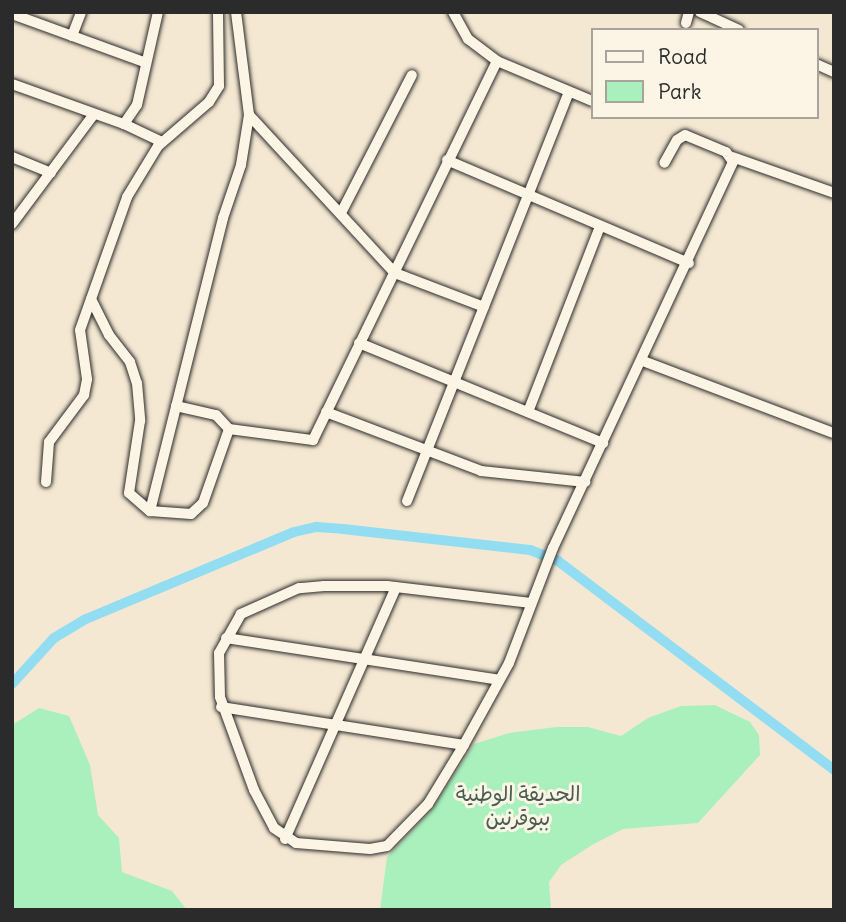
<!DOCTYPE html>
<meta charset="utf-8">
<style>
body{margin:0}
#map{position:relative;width:846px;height:922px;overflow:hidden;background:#f5e8d2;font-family:Delius,"Playpen Sans Arabic",sans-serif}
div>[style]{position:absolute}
.green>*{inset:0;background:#a9f0bd}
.canal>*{height:10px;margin:-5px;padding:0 5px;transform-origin:5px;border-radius:5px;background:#92ddf2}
.roads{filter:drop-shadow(0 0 2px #2b2b2b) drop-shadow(0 0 2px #2b2b2b)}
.minor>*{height:10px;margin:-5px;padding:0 5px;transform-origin:5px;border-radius:5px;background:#fcf5e5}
span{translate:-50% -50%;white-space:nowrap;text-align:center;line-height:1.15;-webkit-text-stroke:6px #fcf5e5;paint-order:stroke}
.park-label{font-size:21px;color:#4a5c50}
.frame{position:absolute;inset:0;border:14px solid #2b2b2b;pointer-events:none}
.legend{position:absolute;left:591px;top:28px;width:228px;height:91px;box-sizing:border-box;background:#fcf5e5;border:2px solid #a8a49b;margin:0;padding:9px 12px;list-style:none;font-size:21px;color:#2b2b2b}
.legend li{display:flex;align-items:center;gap:14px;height:35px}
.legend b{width:35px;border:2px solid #a8a49b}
</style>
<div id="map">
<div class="green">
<i style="clip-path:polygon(715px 705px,750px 722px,759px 735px,760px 755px,698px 823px,623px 829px,592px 845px,561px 865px,549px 882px,551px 910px,380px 910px,387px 857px,431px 811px,474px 744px,509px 733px,556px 727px,588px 727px,621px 736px,648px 718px,681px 706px)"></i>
<i style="clip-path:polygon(39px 708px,69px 716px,90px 765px,98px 815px,119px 838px,122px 872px,172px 891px,187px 910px,12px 910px,12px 725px)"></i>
</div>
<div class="canal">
<i style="left:12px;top:684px;width:62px;rotate:-47.6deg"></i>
<i style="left:54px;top:638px;width:37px;rotate:-31deg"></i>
<i style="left:86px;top:619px;width:225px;rotate:-22.7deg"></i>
<i style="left:294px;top:532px;width:23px;rotate:-13deg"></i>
<i style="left:316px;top:527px;width:27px;rotate:4deg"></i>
<i style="left:343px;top:529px;width:188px;rotate:6.4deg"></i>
<i style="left:530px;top:550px;width:30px;rotate:21deg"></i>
<i style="left:558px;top:561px;width:346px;rotate:37.1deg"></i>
</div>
<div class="roads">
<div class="minor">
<i style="left:236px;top:12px;width:104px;rotate:82.8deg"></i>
<i style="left:249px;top:115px;width:215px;rotate:47.3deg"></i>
<i style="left:395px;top:273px;width:95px;rotate:20.9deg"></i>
<i style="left:453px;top:12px;width:31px;rotate:61deg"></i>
<i style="left:468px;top:39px;width:36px;rotate:37deg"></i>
<i style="left:497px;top:61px;width:103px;rotate:22.8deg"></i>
<i style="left:700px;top:12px;width:43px;rotate:24.8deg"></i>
<i style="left:12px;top:14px;width:140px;rotate:20deg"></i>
<i style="left:686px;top:23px;width:11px;rotate:-75deg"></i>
<i style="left:72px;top:36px;width:26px;rotate:-69deg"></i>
<i style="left:816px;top:64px;width:20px;rotate:24deg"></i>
<i style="left:12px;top:84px;width:119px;rotate:19.7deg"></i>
<i style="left:124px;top:124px;width:23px;rotate:-56deg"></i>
<i style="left:137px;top:105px;width:95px;rotate:-77.3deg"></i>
<i style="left:124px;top:124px;width:42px;rotate:25.3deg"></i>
<i style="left:12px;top:157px;width:42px;rotate:22.3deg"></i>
<i style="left:732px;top:157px;width:108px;rotate:19.4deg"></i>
<i style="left:447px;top:160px;width:263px;rotate:23.1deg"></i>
<i style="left:341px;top:213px;width:155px;rotate:-62.8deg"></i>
<i style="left:12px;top:224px;width:137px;rotate:-53.3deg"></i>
<i style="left:91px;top:299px;width:40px;rotate:63.4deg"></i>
<i style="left:109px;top:335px;width:34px;rotate:52deg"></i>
<i style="left:130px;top:362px;width:22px;rotate:72deg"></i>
<i style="left:137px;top:383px;width:38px;rotate:85deg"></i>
<i style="left:140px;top:421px;width:73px;rotate:98.7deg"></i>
<i style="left:129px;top:493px;width:28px;rotate:41deg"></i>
<i style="left:150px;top:511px;width:41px;rotate:4.2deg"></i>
<i style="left:191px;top:514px;width:16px;rotate:-43deg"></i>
<i style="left:203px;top:503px;width:78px;rotate:-70.6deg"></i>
<i style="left:229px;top:429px;width:85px;rotate:7.5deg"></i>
<i style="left:313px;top:440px;width:421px;rotate:-64.1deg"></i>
<i style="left:359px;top:343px;width:264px;rotate:22.3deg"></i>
<i style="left:643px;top:361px;width:204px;rotate:20.7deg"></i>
<i style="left:176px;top:406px;width:41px;rotate:12.7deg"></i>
<i style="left:216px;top:415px;width:19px;rotate:47deg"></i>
<i style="left:326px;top:412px;width:166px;rotate:20.8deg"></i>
<i style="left:481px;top:471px;width:105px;rotate:6deg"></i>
<i style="left:528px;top:412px;width:199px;rotate:-68.8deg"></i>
<i style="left:46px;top:482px;width:40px;rotate:-85.7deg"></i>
<i style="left:49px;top:442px;width:59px;rotate:-53.3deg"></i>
<i style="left:84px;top:395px;width:16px;rotate:-79deg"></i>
<i style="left:87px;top:379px;width:49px;rotate:-98.1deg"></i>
<i style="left:80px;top:330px;width:141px;rotate:-70.5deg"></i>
<i style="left:127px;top:197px;width:60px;rotate:-58.7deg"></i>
<i style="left:158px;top:146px;width:67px;rotate:-40.8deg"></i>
<i style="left:209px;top:102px;width:19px;rotate:-58deg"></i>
<i style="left:219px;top:86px;width:74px;rotate:-90.8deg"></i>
<i style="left:407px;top:501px;width:440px;rotate:-68.4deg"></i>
<i style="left:150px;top:511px;width:302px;rotate:-76deg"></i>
<i style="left:223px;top:218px;width:56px;rotate:-71.2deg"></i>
<i style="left:241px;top:165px;width:51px;rotate:-80.9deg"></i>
<i style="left:531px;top:603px;width:145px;rotate:-173.3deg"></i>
<i style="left:387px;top:586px;width:63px;rotate:180deg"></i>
<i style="left:324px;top:586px;width:25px;rotate:175deg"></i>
<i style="left:299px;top:588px;width:64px;rotate:155.9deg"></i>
<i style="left:241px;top:614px;width:45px;rotate:119.4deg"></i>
<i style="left:219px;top:653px;width:44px;rotate:88.7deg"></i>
<i style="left:220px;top:697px;width:99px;rotate:69.9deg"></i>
<i style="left:254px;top:790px;width:43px;rotate:62.2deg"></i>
<i style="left:274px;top:828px;width:27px;rotate:34deg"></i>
<i style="left:296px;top:843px;width:74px;rotate:4.6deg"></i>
<i style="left:370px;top:849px;width:17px;rotate:-10deg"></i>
<i style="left:387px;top:846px;width:59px;rotate:-45.7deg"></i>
<i style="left:428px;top:804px;width:63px;rotate:-58.6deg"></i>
<i style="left:461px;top:750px;width:99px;rotate:-61.1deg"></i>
<i style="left:509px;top:663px;width:123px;rotate:-69.1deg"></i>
<i style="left:553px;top:548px;width:426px;rotate:-65deg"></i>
<i style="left:733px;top:162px;width:12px;rotate:-125deg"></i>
<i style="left:726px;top:152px;width:44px;rotate:-157.5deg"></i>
<i style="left:685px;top:135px;width:9px;rotate:148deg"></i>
<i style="left:677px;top:140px;width:26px;rotate:119deg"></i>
<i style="left:226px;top:638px;width:276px;rotate:8.7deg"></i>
<i style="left:221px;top:707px;width:246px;rotate:8.9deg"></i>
<i style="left:285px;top:839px;width:275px;rotate:-66.2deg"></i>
</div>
</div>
<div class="park-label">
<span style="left:518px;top:806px">الحديقة الوطنية<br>ببوقرنين</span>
</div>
<div class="frame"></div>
<ul class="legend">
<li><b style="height:9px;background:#fcf5e5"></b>Road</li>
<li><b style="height:19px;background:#a9f0bd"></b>Park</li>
</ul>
</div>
